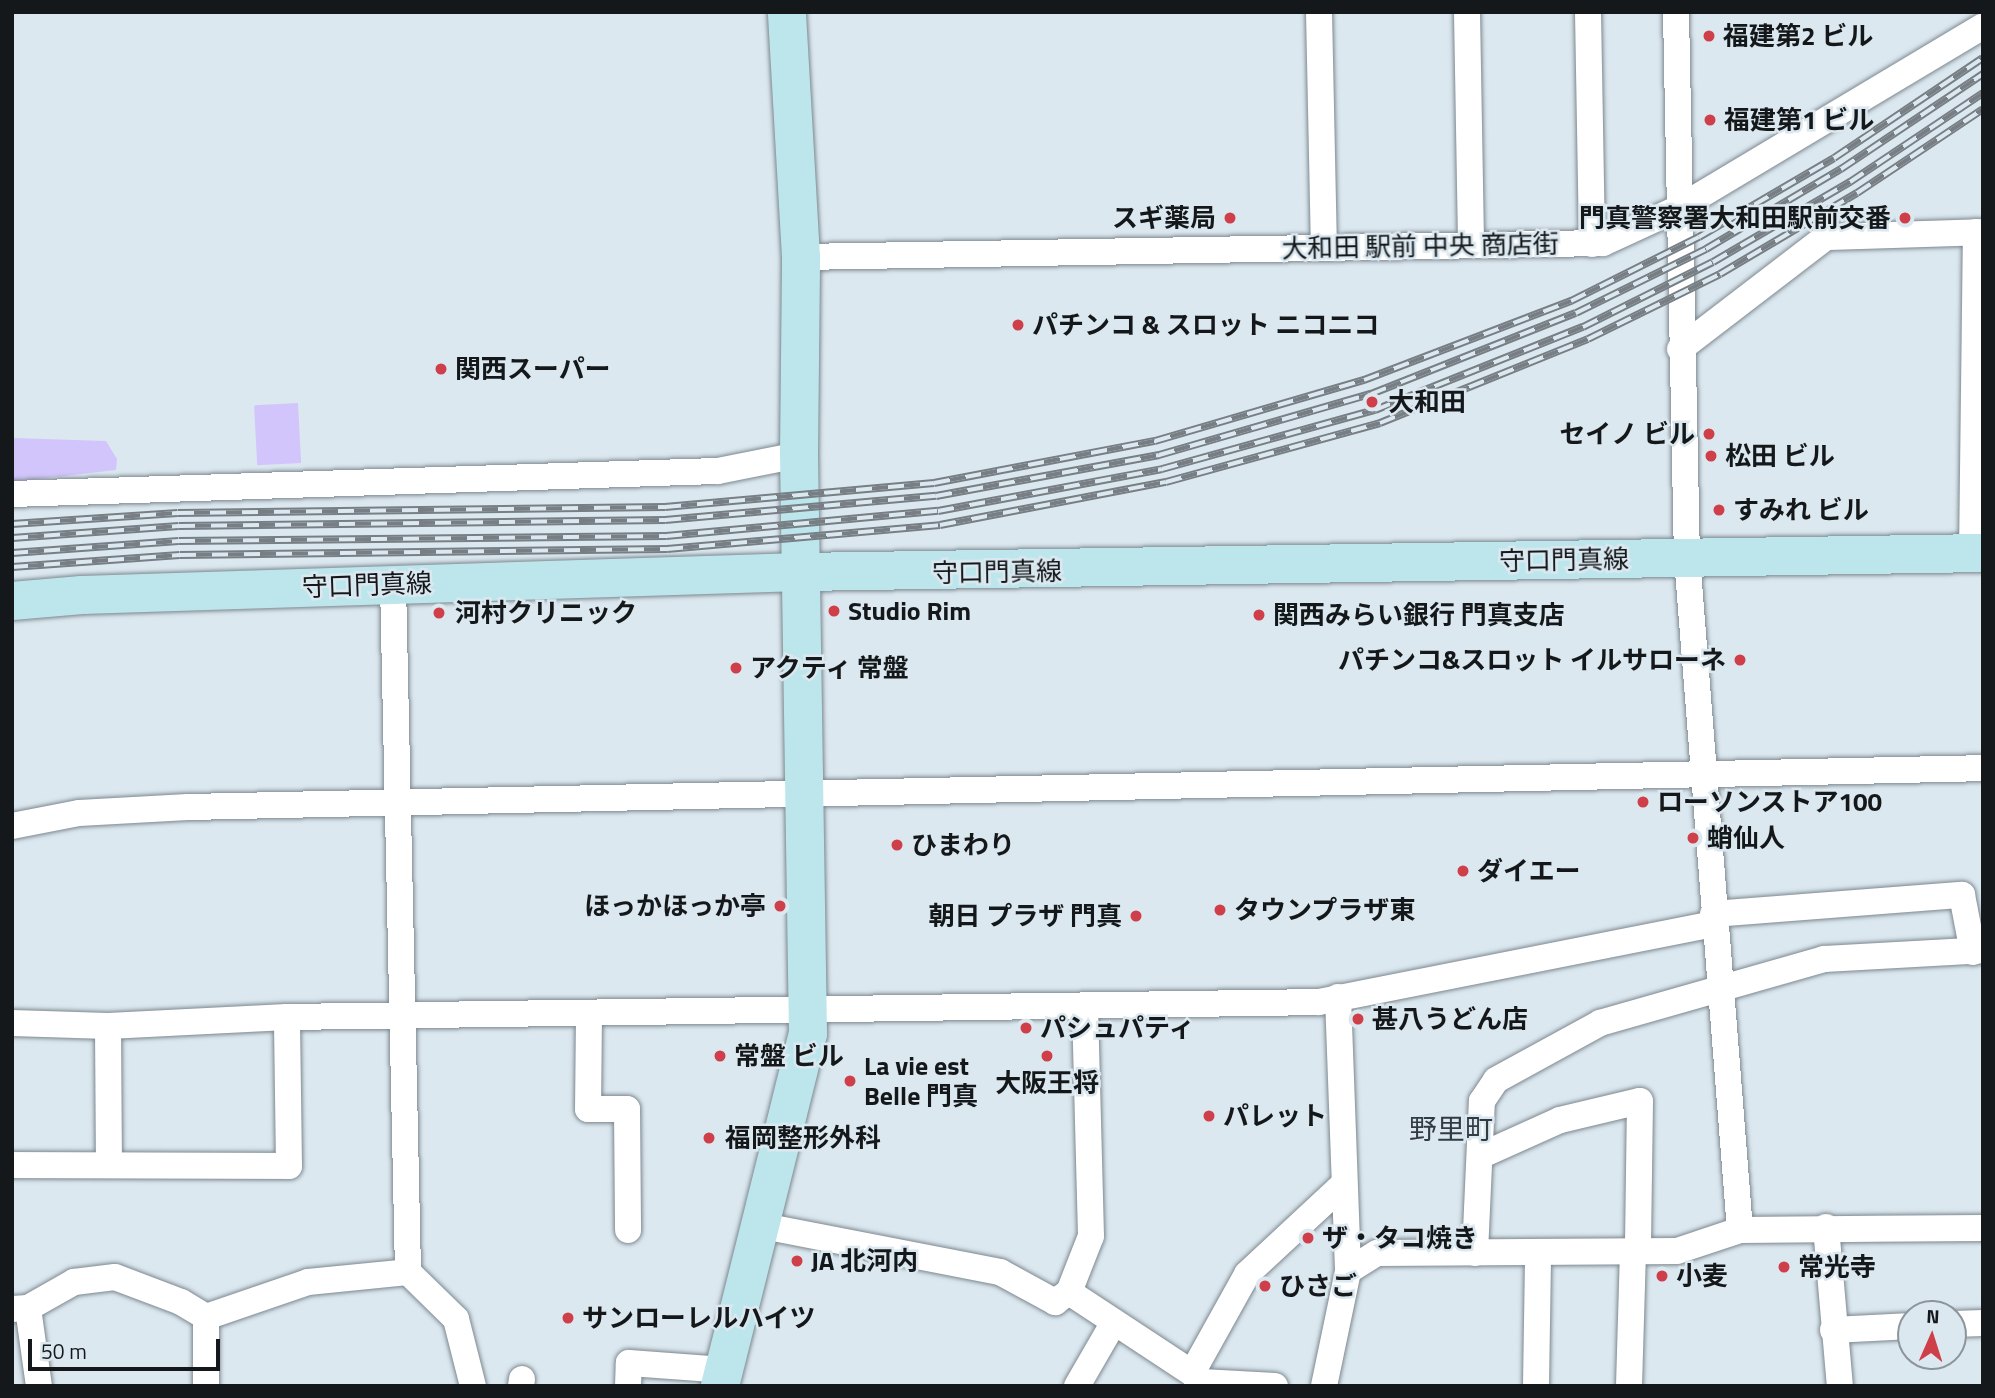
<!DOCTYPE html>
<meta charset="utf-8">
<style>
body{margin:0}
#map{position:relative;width:1995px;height:1398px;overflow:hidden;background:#dce8f0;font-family:"Titillium Web","Noto Sans JP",sans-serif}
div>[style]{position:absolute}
.green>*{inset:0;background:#d2c5fb;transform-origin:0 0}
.roads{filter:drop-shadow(0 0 2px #7d888f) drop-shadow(0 0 2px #7d888f)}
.street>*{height:26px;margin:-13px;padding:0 13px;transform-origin:13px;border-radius:13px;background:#fff}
.secondary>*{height:38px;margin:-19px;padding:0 19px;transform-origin:19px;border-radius:19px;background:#bde6ec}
.rail>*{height:8px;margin-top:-4px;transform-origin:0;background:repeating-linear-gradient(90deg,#dce8f0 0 16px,#777f84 0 32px);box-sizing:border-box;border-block:2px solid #777f84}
.dots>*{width:19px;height:19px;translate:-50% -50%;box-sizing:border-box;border:4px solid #dce8f0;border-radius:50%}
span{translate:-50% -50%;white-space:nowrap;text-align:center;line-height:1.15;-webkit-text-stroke:5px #dce8f0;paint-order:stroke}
.poi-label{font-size:26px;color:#14181a;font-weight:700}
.left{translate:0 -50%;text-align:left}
.right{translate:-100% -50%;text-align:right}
.street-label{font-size:26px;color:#14181a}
.neighbourhood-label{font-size:28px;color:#323b42}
.frame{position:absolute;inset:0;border:14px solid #14181a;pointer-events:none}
.north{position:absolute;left:1897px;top:1300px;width:70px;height:70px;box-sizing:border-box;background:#dce8f0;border:2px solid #8c959a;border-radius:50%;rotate:3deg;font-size:19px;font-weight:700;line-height:28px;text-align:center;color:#14181a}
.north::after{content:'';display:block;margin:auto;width:24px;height:32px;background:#cf3f49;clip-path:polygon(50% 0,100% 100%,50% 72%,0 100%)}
.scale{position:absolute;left:28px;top:1339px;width:192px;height:32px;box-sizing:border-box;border:4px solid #14181a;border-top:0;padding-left:9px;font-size:21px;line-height:24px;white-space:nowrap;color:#14181a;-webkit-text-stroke:5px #dce8f0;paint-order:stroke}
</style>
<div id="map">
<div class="green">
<i style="left:298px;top:403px;width:60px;height:44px;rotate:87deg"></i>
<i style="clip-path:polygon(12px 438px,106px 441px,117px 459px,116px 470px,12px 482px)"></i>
</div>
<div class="roads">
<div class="street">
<i style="left:1319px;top:12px;width:235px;rotate:88.8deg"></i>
<i style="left:1467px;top:12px;width:233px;rotate:89deg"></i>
<i style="left:1588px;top:12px;width:232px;rotate:89deg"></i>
<i style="left:1676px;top:12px;width:546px;rotate:88.85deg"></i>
<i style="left:1687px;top:558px;width:674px;rotate:85.49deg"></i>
<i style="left:801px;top:257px;width:802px;rotate:-1deg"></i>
<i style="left:1603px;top:243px;width:84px;rotate:-24.7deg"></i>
<i style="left:1679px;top:208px;width:354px;rotate:-30.9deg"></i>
<i style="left:1680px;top:349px;width:184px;rotate:-37.5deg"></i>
<i style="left:1826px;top:237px;width:157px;rotate:-1.8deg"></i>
<i style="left:12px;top:494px;width:706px;rotate:-1.87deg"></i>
<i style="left:718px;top:471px;width:83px;rotate:-11.2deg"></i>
<i style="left:1972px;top:554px;width:322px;rotate:-89.3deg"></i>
<i style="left:393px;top:584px;width:688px;rotate:88.75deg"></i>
<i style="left:12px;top:826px;width:68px;rotate:-11deg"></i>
<i style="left:79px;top:813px;width:109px;rotate:-3.2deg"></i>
<i style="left:188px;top:807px;width:1795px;rotate:-1.24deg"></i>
<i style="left:1713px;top:914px;width:250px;rotate:-4.4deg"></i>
<i style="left:1962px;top:895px;width:58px;rotate:79.1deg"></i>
<i style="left:1338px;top:997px;width:274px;rotate:87.9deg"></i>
<i style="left:589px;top:1015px;width:94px;rotate:90.6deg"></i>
<i style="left:588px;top:1109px;width:39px"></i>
<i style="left:627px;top:1109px;width:121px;rotate:89.5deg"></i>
<i style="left:12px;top:1023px;width:96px;rotate:1.8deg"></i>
<i style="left:108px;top:1026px;width:179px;rotate:-2.9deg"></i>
<i style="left:287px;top:1017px;width:1032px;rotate:-0.83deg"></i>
<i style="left:1319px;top:1002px;width:402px;rotate:-11.2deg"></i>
<i style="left:108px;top:1026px;width:139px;rotate:89.6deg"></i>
<i style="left:1480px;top:1156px;width:88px;rotate:-24.2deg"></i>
<i style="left:1560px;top:1120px;width:82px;rotate:-13.4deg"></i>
<i style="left:1640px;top:1101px;width:150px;rotate:90.8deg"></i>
<i style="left:12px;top:1165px;width:277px;rotate:0.2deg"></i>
<i style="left:289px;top:1166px;width:149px;rotate:-90.8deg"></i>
<i style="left:758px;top:1225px;width:247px;rotate:11deg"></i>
<i style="left:1000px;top:1272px;width:63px;rotate:28.6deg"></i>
<i style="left:1055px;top:1302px;width:17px;rotate:-36deg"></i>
<i style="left:1069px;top:1292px;width:60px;rotate:-68.6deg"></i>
<i style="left:1091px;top:1236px;width:231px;rotate:-91.5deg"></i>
<i style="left:1826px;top:1227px;width:160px;rotate:85deg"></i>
<i style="left:1475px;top:1253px;width:152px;rotate:-87.4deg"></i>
<i style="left:1482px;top:1101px;width:25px;rotate:-56deg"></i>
<i style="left:1496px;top:1080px;width:119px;rotate:-28.7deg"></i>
<i style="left:1600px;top:1023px;width:233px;rotate:-15.9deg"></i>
<i style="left:1824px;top:959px;width:159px;rotate:-3.2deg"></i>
<i style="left:1069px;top:1292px;width:147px;rotate:33.4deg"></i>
<i style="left:28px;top:1308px;width:79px;rotate:82deg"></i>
<i style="left:12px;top:1309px;width:16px;rotate:-4deg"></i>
<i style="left:28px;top:1308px;width:53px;rotate:-29.5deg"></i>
<i style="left:74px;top:1282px;width:41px;rotate:-7deg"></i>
<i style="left:115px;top:1277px;width:71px;rotate:20.7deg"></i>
<i style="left:181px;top:1302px;width:29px;rotate:31deg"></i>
<i style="left:206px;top:1317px;width:108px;rotate:-18.9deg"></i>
<i style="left:308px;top:1282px;width:100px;rotate:-5.7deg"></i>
<i style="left:408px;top:1272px;width:67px;rotate:44.4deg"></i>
<i style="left:456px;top:1319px;width:69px;rotate:75.8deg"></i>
<i style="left:206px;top:1317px;width:69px;rotate:90deg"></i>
<i style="left:1953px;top:1324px;width:30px;rotate:-2deg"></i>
<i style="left:1833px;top:1330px;width:78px;rotate:-2.9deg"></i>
<i style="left:1202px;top:1382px;width:73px;rotate:3.1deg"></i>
<i style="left:521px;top:1386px;width:7px;rotate:-82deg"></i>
<i style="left:628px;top:1386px;width:23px;rotate:-88deg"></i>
<i style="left:629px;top:1363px;width:95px;rotate:4.2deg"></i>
<i style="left:1077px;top:1386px;width:74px;rotate:-60deg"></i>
<i style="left:1200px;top:1386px;width:4px;rotate:-63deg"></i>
<i style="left:1202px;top:1382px;width:13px;rotate:-138deg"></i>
<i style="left:1192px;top:1373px;width:113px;rotate:-60.9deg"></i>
<i style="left:1247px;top:1274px;width:132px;rotate:-42.9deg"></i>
<i style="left:1324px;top:1386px;width:117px;rotate:-78.2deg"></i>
<i style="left:1348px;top:1271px;width:34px;rotate:-32deg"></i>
<i style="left:1377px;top:1253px;width:300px;rotate:-0.4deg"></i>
<i style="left:1677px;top:1251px;width:66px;rotate:-18.4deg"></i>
<i style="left:1740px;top:1230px;width:243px;rotate:-0.5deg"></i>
<i style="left:1536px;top:1386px;width:133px;rotate:-89.1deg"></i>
<i style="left:1629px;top:1386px;width:135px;rotate:-88.3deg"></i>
</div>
<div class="secondary">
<i style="left:12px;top:601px;width:70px;rotate:-4.9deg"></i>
<i style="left:82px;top:595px;width:719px;rotate:-1.83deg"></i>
<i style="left:801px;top:572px;width:1182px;rotate:-0.92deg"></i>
<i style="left:720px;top:1386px;width:363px;rotate:-76deg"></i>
<i style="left:808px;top:1034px;width:579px;rotate:-90.89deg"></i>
<i style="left:799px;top:455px;width:198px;rotate:-89.4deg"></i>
<i style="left:801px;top:257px;width:245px;rotate:-93.3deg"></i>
</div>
</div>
<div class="rail">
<i style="left:12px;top:524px;width:166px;rotate:-3.8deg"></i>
<i style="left:178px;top:513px;width:487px;rotate:-0.7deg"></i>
<i style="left:665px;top:507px;width:270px;rotate:-5.1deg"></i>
<i style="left:934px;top:483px;width:225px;rotate:-10.8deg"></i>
<i style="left:1155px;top:441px;width:218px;rotate:-16.3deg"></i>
<i style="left:1364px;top:380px;width:222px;rotate:-20.9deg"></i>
<i style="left:1571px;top:301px;width:143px;rotate:-26.6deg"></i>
<i style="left:1699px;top:237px;width:156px;rotate:-30.3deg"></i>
<i style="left:1834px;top:158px;width:179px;rotate:-33.9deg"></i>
<i style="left:12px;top:538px;width:167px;rotate:-4.1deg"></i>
<i style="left:179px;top:526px;width:486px;rotate:-0.7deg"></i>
<i style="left:665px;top:520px;width:272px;rotate:-5.1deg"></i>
<i style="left:936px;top:496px;width:227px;rotate:-10.4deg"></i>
<i style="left:1159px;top:455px;width:221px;rotate:-16.1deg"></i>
<i style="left:1371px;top:394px;width:220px;rotate:-21.6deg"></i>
<i style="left:1576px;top:313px;width:145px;rotate:-26.2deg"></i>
<i style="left:1706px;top:249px;width:157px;rotate:-30.7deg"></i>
<i style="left:1841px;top:169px;width:171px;rotate:-33.8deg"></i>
<i style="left:12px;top:553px;width:167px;rotate:-4.1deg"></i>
<i style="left:179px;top:541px;width:487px;rotate:-0.6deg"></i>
<i style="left:666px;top:536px;width:273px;rotate:-5.3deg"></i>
<i style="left:938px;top:511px;width:228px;rotate:-10.6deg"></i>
<i style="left:1162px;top:469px;width:221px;rotate:-15.5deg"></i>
<i style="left:1375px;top:410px;width:224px;rotate:-21.8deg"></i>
<i style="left:1583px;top:327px;width:145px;rotate:-26.6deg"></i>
<i style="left:1713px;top:262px;width:159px;rotate:-30.3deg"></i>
<i style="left:1850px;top:182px;width:160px;rotate:-33.8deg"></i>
<i style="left:12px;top:567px;width:168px;rotate:-4.1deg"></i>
<i style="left:180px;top:555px;width:487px;rotate:-0.7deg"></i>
<i style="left:667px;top:549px;width:274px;rotate:-5deg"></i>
<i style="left:940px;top:525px;width:230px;rotate:-10.8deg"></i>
<i style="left:1166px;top:482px;width:222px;rotate:-15.4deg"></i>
<i style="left:1380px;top:423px;width:224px;rotate:-22deg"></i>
<i style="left:1588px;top:339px;width:147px;rotate:-26.2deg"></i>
<i style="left:1720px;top:274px;width:159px;rotate:-30.6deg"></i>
<i style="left:1857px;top:193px;width:151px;rotate:-33.7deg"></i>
</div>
<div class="dots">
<i style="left:1709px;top:36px;background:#cf3f49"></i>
<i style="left:1710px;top:120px;background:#cf3f49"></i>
<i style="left:1230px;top:218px;background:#cf3f49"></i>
<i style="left:1905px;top:218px;background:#cf3f49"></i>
<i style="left:1018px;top:325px;background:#cf3f49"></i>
<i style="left:441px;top:369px;background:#cf3f49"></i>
<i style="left:1372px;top:402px;background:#cf3f49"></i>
<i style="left:1709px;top:434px;background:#cf3f49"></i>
<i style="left:1711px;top:456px;background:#cf3f49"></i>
<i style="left:1719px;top:510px;background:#cf3f49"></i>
<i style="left:834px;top:611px;background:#cf3f49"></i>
<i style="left:439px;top:613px;background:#cf3f49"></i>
<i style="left:1259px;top:615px;background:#cf3f49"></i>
<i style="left:1740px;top:660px;background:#cf3f49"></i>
<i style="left:736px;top:668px;background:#cf3f49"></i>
<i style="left:1643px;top:802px;background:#cf3f49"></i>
<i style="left:1693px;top:838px;background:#cf3f49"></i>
<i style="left:897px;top:845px;background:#cf3f49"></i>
<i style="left:1463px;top:871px;background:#cf3f49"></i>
<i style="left:780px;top:906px;background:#cf3f49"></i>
<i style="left:1220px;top:910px;background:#cf3f49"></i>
<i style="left:1136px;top:916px;background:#cf3f49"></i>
<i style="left:1358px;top:1019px;background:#cf3f49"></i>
<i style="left:1026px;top:1028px;background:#cf3f49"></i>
<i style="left:720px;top:1056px;background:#cf3f49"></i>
<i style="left:1047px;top:1056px;background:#cf3f49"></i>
<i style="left:850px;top:1081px;background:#cf3f49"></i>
<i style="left:1209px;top:1116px;background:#cf3f49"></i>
<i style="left:709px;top:1138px;background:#cf3f49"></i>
<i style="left:1308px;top:1238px;background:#cf3f49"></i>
<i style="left:797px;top:1261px;background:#cf3f49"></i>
<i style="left:1784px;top:1267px;background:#cf3f49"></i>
<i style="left:1662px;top:1276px;background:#cf3f49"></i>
<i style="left:1265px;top:1286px;background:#cf3f49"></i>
<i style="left:568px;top:1318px;background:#cf3f49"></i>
</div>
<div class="poi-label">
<span class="left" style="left:1723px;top:36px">福建第2 ビル</span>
<span class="left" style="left:1724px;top:120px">福建第1 ビル</span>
<span class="right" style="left:1216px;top:218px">スギ薬局</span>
<span class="right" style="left:1891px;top:218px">門真警察署大和田駅前交番</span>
<span class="left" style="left:1032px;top:325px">パチンコ &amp; スロット ニコニコ</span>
<span class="left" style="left:455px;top:369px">関西スーパー</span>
<span class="left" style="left:1388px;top:402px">大和田</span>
<span class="right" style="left:1695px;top:434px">セイノ ビル</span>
<span class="left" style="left:1725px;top:456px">松田 ビル</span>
<span class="left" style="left:1733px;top:510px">すみれ ビル</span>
<span class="left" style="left:848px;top:611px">Studio Rim</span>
<span class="left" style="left:455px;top:613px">河村クリニック</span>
<span class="left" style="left:1273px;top:615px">関西みらい銀行 門真支店</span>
<span class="right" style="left:1726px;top:660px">パチンコ&amp;スロット イルサローネ</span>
<span class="left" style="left:750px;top:668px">アクティ 常盤</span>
<span class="left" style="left:1657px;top:802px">ローソンストア100</span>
<span class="left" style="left:1707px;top:838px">蛸仙人</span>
<span class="left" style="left:911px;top:845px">ひまわり</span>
<span class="left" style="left:1477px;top:871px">ダイエー</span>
<span class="right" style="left:766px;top:906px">ほっかほっか亭</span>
<span class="left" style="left:1234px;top:910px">タウンプラザ東</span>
<span class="right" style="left:1122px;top:916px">朝日 プラザ 門真</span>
<span class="left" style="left:1372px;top:1019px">甚八うどん店</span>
<span class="left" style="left:1040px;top:1028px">パシュパティ</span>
<span class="left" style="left:734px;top:1056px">常盤 ビル</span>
<span class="left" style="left:864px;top:1081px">La vie est<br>Belle 門真</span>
<span style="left:1047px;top:1083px">大阪王将</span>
<span class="left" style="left:1223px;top:1116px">パレット</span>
<span class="left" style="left:725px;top:1138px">福岡整形外科</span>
<span class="left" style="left:1322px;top:1238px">ザ・タコ焼き</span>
<span class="left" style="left:811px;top:1261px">JA 北河内</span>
<span class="left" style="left:1798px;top:1267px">常光寺</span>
<span class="left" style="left:1676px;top:1276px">小麦</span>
<span class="left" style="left:1279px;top:1286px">ひさご</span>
<span class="left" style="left:582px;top:1318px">サンローレルハイツ</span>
</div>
<div class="street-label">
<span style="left:1420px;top:246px;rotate:-1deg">大和田 駅前 中央 商店街</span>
<span style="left:1564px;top:560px;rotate:-1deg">守口門真線</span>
<span style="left:997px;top:572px;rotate:-1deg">守口門真線</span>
<span style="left:367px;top:585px;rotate:-2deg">守口門真線</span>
</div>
<div class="neighbourhood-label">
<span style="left:1451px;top:1129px">野里町</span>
</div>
<div class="frame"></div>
<div class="north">N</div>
<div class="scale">50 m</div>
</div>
